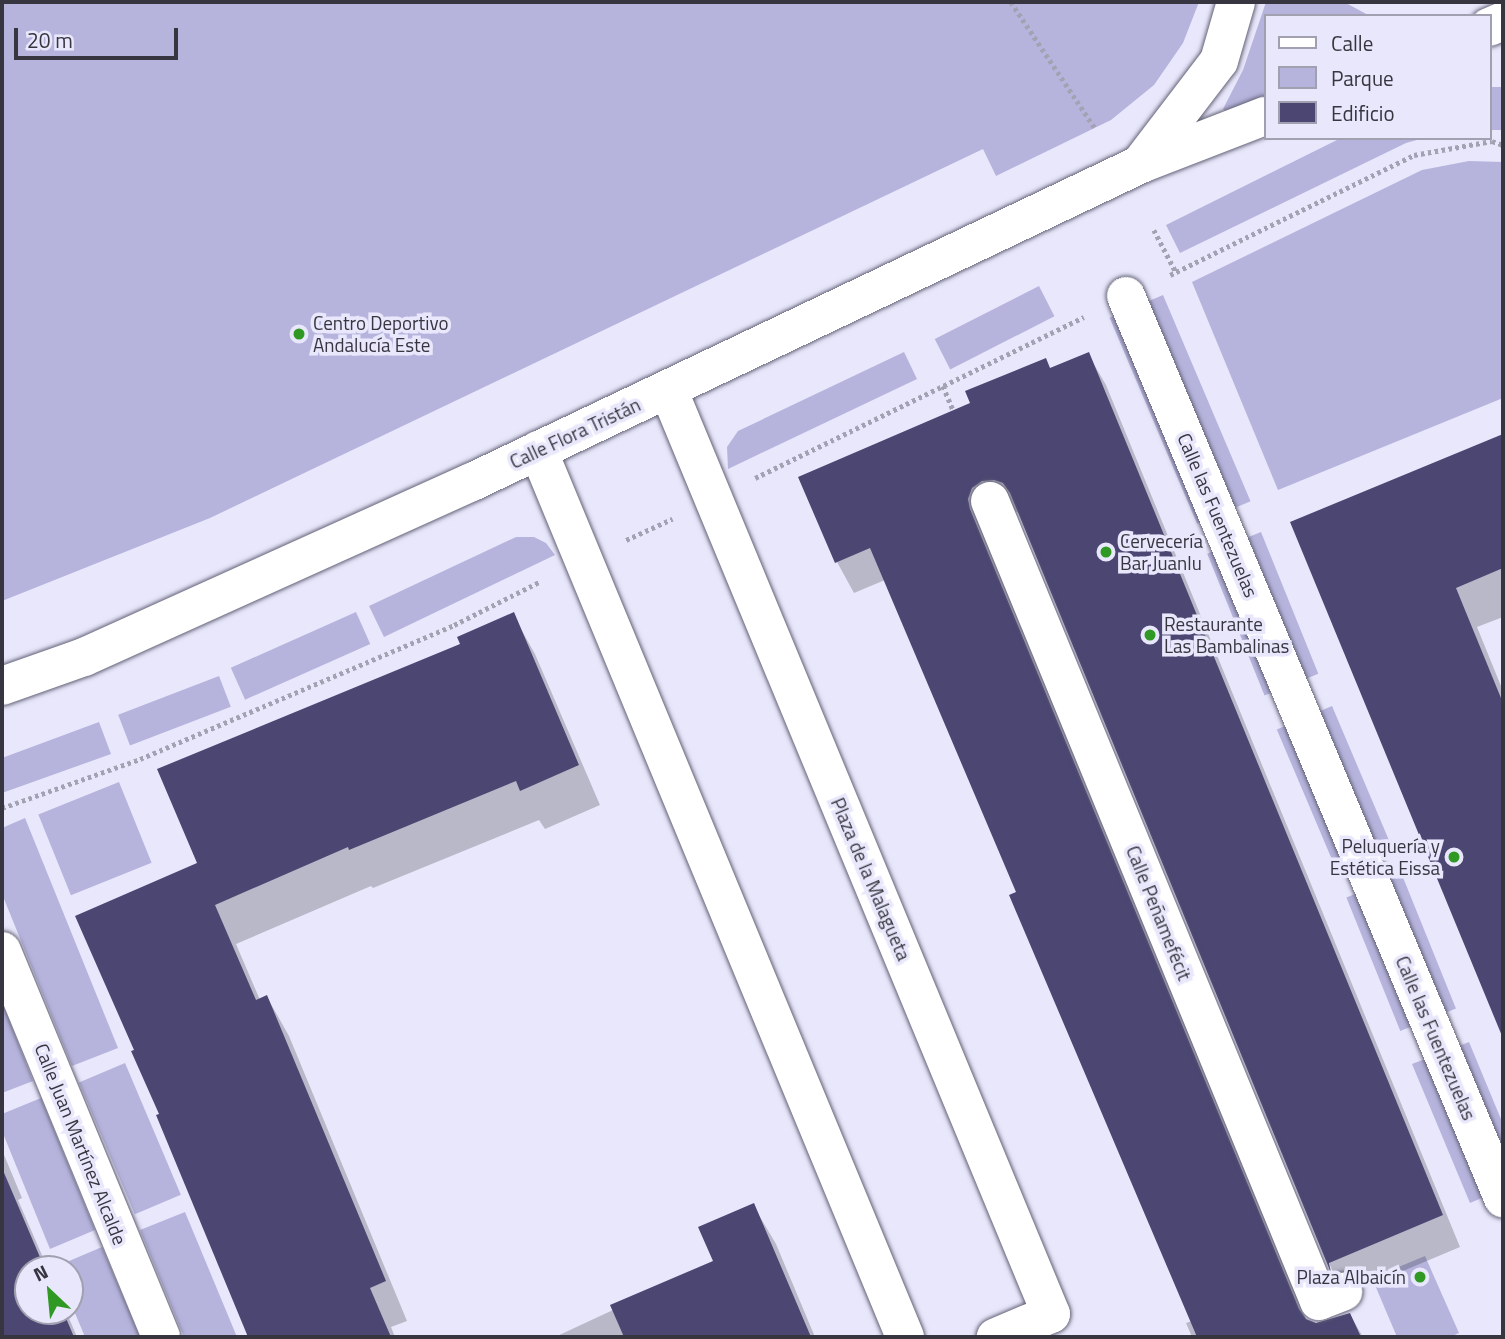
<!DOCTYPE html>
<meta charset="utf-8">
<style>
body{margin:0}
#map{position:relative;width:1505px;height:1339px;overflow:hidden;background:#e8e7fb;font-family:"Titillium Web",sans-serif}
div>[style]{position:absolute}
.green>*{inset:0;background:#b6b4dd;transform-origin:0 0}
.shadow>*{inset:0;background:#0003}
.building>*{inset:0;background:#4b4672}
.path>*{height:4.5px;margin-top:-2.25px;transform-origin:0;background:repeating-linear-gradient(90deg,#a3a2b2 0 3.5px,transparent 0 7px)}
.roads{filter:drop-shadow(0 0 2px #636277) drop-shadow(0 0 2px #636277)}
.minor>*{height:38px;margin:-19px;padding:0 19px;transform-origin:19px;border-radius:19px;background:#fff}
.dots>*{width:19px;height:19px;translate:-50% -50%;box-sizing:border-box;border:4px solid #e8e7fb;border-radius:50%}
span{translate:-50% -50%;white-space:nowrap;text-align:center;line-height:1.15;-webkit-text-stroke:7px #e8e7fb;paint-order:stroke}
.poi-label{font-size:19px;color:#373640}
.left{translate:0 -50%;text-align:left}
.right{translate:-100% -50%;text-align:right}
.street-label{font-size:19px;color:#373640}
.frame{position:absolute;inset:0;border:4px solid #373640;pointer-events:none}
.legend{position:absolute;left:1264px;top:14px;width:228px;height:126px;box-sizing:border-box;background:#e8e7fb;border:2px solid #a1a0b0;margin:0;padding:9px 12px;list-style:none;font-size:21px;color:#373640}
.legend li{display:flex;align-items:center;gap:14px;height:35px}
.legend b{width:35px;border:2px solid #a1a0b0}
.north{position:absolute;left:14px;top:1255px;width:70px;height:70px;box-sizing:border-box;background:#e8e7fb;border:2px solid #a1a0b0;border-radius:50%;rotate:334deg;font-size:19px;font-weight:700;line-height:28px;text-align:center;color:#373640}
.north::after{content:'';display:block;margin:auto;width:24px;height:32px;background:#2f9923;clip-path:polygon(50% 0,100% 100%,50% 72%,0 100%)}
.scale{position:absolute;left:14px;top:28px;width:164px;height:32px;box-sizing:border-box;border:4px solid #373640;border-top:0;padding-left:9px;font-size:21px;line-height:24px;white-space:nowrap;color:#373640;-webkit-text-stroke:5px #e8e7fb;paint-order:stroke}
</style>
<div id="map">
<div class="green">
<i style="clip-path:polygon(2px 2px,1199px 2px,1183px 43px,1154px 85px,1111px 120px,996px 176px,983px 149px,210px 518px,2px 601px)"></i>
<i style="clip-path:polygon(1266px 2px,1344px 2px,1370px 16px,1265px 16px,1265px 101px,1231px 118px,1223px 109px,1243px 70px)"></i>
<i style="left:1503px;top:87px;width:43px;height:14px;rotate:90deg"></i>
<i style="clip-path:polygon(1341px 138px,1424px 138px,1406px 143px,1180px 253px,1166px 225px)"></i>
<i style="clip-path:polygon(1469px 161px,1503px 162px,1503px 398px,1278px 490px,1192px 282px,1422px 170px)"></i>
<i style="left:1039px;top:286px;width:34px;height:117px;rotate:63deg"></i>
<i style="left:1163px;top:295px;width:224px;height:58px;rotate:67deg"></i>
<i style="clip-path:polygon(904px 352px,917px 379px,728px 469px,727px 447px,738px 431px)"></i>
<i style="left:1261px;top:532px;width:153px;height:58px;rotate:68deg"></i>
<i style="clip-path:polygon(516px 537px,534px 537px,546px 543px,555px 555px,384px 637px,369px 606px)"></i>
<i style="left:356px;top:612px;width:35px;height:137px;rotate:66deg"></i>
<i style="left:219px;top:676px;width:33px;height:108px;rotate:69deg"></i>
<i style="left:1332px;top:706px;width:148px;height:60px;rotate:67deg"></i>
<i style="clip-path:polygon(99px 722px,111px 754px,2px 793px,2px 758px)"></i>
<i style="left:119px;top:782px;width:87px;height:87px;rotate:68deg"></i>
<i style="clip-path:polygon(25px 818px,118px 1048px,72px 1066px,2px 894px,2px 828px)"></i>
<i style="left:1402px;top:875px;width:144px;height:60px;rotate:68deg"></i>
<i style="clip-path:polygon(2px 1002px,33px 1081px,2px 1093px)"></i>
<i style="clip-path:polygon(1469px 1042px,1503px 1124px,1503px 1189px,1470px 1203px,1412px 1064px)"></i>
<i style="left:125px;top:1063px;width:143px;height:50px;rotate:67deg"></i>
<i style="clip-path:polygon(41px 1098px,95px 1230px,50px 1249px,2px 1131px,2px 1114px)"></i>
<i style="clip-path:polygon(185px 1212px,237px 1337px,184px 1337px,140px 1230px)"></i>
<i style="clip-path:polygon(102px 1247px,140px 1337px,85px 1337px,70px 1301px,70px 1269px,55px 1267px)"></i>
<i style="clip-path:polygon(1425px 1256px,1459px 1333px,1450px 1337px,1397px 1337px,1372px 1278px)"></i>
</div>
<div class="shadow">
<i style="clip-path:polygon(1088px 354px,1106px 385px,1460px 1247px,1346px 1295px,1333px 1272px,1021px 514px,1012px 510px,987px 542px,1307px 1321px,1316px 1324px,1350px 1315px,1363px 1337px,1192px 1337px,1186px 1323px,1192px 1321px,1018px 893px,885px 580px,854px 593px,837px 562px,800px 478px,973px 404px,1045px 360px,1051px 370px)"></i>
<i style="clip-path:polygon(1503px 435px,1503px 617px,1477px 627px,1503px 691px,1503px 1035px,1293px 523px)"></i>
<i style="clip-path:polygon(513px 615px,535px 654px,600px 805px,545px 829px,539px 820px,373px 888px,371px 886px,236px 944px,260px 1000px,267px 997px,289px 1036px,407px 1321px,391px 1327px,395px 1337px,250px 1337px,159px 1116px,199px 864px,462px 645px)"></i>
<i style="clip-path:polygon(2px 1150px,22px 1198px,18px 1200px,48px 1269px,28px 1269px,28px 1311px,66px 1311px,77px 1337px,2px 1337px)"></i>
<i style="clip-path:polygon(753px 1205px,776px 1244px,815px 1337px,555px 1337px,716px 1262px)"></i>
</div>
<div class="building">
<i style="clip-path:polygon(1089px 352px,1443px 1215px,1329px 1263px,1331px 1273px,1010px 493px,1003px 483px,994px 480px,982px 481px,972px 488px,968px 499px,970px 509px,1299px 1309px,1306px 1319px,1316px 1323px,1350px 1313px,1361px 1337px,1197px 1337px,1009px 895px,1016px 892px,870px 548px,835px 563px,798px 477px,970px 403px,965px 391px,1046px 358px,1050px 368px)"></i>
<i style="clip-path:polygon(1503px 434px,1503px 568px,1456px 588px,1503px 703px,1502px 1036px,1290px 522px)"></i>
<i style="clip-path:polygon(514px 612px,579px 765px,520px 791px,516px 781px,349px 850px,348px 847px,215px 905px,256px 1000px,267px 995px,386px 1281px,370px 1288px,391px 1337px,248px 1337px,156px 1115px,159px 1114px,131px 1051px,134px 1050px,75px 916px,197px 863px,157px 769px,460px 644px,457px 637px)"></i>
<i style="clip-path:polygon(2px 1168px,45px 1269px,28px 1269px,28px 1311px,63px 1311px,74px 1337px,2px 1337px)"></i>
<i style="clip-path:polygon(754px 1203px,811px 1337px,624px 1337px,610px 1305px,713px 1261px,698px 1227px)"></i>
</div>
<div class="path">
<i style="left:1011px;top:2px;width:151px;rotate:56.3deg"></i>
<i style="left:1154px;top:230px;width:47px;rotate:62.4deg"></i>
<i style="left:1170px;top:275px;width:272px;rotate:-26.2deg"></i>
<i style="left:1414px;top:155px;width:79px;rotate:-10.2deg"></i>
<i style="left:1492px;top:141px;width:12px;rotate:20deg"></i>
<i style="left:943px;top:386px;width:26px;rotate:67deg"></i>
<i style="left:755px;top:478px;width:366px;rotate:-26.1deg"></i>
<i style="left:626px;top:540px;width:51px;rotate:-24.5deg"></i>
<i style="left:2px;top:808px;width:146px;rotate:-19.5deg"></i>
<i style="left:140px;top:759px;width:341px;rotate:-23.1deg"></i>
<i style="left:454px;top:625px;width:95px;rotate:-26.8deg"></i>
</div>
<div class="roads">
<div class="minor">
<i style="left:1489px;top:27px;width:15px;rotate:-23deg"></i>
<i style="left:1141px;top:163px;width:128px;rotate:-52.6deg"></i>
<i style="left:1219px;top:61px;width:61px;rotate:-73.9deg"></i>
<i style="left:1126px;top:296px;width:978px;rotate:67.32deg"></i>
<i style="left:668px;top:389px;width:1001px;rotate:67.51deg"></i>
<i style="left:1051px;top:1314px;width:60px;rotate:157.3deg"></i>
<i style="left:538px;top:450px;width:960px;rotate:67.52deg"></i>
<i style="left:990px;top:501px;width:865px;rotate:67.65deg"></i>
<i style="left:1319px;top:1301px;width:26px;rotate:-21deg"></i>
<i style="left:2px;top:686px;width:87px;rotate:-19.5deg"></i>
<i style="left:84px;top:657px;width:426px;rotate:-24.3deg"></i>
<i style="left:472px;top:482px;width:741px;rotate:-25.42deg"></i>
<i style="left:1141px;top:164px;width:133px;rotate:-21.2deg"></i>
<i style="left:2px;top:951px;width:417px;rotate:67.6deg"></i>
</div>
</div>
<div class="dots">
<i style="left:299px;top:334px;background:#2f9923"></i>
<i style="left:1106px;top:552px;background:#2f9923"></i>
<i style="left:1150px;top:635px;background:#2f9923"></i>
<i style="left:1454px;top:857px;background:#2f9923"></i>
<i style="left:1420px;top:1277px;background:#2f9923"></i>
</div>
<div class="poi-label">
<span class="left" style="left:313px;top:334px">Centro Deportivo<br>Andalucía Este</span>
<span class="left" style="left:1120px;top:552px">Cervecería<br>Bar Juanlu</span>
<span class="left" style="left:1164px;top:635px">Restaurante<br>Las Bambalinas</span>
<span class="right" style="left:1440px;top:857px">Peluquería y<br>Estética Eissa</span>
<span class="right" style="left:1406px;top:1277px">Plaza Albaicín</span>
</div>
<div class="street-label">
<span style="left:575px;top:433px;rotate:-25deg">Calle Flora Tristán</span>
<span style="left:1218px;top:515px;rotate:67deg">Calle las Fuentezuelas</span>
<span style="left:871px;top:879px;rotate:67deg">Plaza de la Malagueta</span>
<span style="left:1159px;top:913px;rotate:68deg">Calle Peñamefécit</span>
<span style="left:1436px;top:1038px;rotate:67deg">Calle las Fuentezuelas</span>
<span style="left:81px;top:1144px;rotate:68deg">Calle Juan Martínez Alcalde</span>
</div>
<div class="frame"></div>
<ul class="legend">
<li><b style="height:9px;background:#fff"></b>Calle</li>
<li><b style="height:19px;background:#b6b4dd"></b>Parque</li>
<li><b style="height:19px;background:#4b4672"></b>Edificio</li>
</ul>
<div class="north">N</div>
<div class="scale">20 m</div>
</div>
